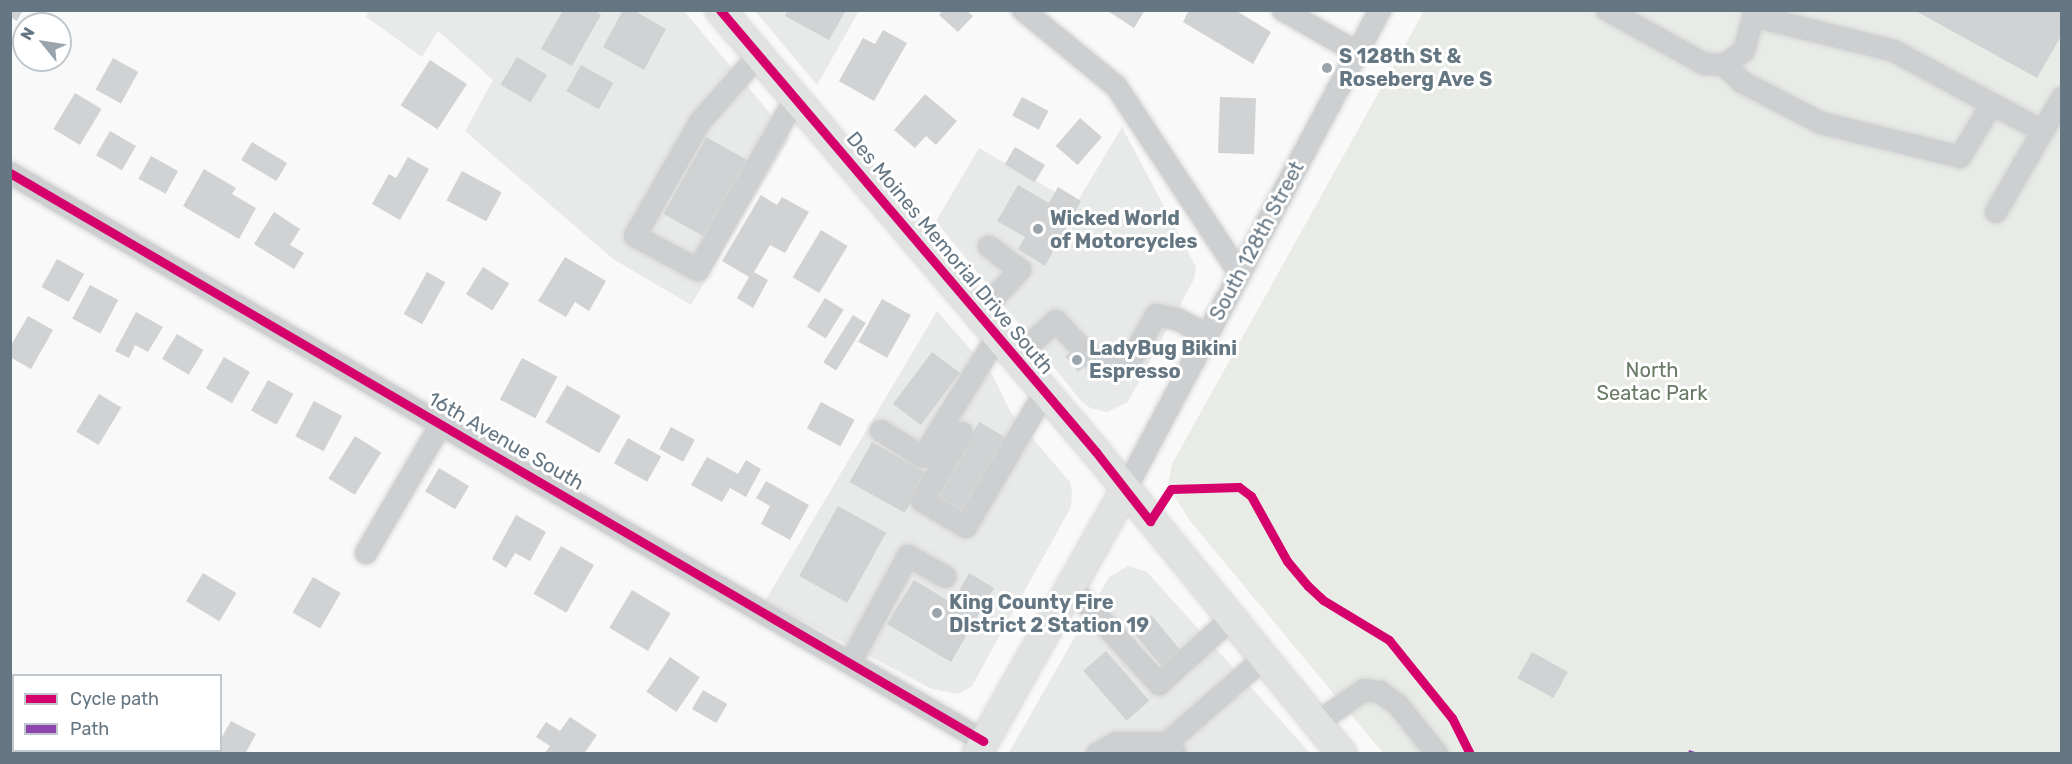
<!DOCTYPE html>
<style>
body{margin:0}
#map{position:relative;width:2072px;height:764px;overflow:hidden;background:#f9f9f9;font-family:Rubik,sans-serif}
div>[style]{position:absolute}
.built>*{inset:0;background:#e8e9e9}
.green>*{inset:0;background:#e8ebe6}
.building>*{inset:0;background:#d0d2d3;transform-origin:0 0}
.roads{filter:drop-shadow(0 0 2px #d5d6d7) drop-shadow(0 0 2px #d5d6d7)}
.minor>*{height:22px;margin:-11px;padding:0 11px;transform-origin:11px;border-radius:11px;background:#cecfd0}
.major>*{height:28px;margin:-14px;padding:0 14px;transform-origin:14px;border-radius:14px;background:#e1e2e2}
.quiet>*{height:8px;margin-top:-4px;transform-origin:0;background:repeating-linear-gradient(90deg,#8e44ad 0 15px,transparent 0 23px)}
.cycleway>*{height:9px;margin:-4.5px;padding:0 4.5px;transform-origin:4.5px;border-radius:4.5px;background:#d6006c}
.dots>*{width:16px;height:16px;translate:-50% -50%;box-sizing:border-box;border:3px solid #fff;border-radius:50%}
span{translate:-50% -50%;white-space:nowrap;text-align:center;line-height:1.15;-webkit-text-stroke:6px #fff;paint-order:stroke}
.poi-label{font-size:20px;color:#657683;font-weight:700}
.left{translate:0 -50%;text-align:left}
.street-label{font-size:20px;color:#657683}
.park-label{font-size:20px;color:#687a64}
.frame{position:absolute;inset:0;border:12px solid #657683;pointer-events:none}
.legend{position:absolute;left:12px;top:674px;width:210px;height:78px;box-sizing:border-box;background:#fff;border:2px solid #c1c8cd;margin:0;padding:8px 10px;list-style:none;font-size:18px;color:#657683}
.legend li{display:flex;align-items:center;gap:12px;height:30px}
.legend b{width:30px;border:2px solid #c1c8cd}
.north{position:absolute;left:12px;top:12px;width:60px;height:60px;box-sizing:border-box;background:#fff;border:2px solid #c1c8cd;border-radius:50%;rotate:300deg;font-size:16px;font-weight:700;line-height:24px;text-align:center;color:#657683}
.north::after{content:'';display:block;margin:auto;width:21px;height:27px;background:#99a4ac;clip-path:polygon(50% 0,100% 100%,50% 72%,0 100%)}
</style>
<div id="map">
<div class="built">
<i style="clip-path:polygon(369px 10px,684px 11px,790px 137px,691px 305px,613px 259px,465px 131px,493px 80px,438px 31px,422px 57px,366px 17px)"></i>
<i style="clip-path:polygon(755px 11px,859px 11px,817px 85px)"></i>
<i style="clip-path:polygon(1122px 127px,1196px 267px,1194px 279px,1128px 402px,1107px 412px,1090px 408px,1081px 401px,936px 221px,979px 148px,1076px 204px)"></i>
<i style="clip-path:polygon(937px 311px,992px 374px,1011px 413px,1070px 482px,1072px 491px,1071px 507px,972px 686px,958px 694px,932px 689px,765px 601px)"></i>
<i style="clip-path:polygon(1128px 566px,1147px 572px,1310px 753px,1008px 754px,1109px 577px)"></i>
</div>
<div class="green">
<i style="clip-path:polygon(1424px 11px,2061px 11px,2061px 753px,1383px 753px,1190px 521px,1168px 486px,1172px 464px)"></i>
</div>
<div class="building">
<i style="clip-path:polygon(10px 10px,23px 10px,17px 21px,10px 17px)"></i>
<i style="clip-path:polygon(563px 10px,594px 10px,601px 15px,572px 66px,541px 49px)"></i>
<i style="clip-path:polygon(623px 10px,633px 10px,666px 29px,644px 70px,603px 47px)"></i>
<i style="clip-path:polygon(788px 10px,846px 10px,829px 40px,785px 16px)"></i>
<i style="clip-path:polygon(943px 10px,966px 10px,973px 16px,958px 32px,939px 15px)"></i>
<i style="clip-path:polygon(1106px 10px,1145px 10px,1134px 28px)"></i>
<i style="clip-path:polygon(1189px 10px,1235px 10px,1271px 32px,1253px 64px,1183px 22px)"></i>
<i style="clip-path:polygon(1914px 10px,2062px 10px,2062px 34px,2037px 78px)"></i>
<i style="clip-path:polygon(883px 30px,907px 43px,874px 101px,839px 81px,863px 38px,875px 44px)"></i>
<i style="left:517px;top:57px;width:35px;height:32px;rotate:31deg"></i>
<i style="left:113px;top:58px;width:29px;height:36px;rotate:29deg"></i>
<i style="left:430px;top:60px;width:44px;height:54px;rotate:33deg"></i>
<i style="left:581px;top:65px;width:37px;height:30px;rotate:29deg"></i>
<i style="left:75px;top:93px;width:31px;height:42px;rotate:31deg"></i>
<i style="clip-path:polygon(925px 94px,957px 121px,936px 145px,926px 136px,915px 148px,894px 130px)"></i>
<i style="left:1022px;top:97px;width:30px;height:21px;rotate:28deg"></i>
<i style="left:1220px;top:97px;width:36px;height:56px;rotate:2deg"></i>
<i style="left:1080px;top:118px;width:29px;height:37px;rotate:41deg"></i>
<i style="left:110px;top:131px;width:30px;height:28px;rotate:30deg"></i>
<i style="left:706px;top:137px;width:57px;height:88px;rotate:29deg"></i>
<i style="left:252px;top:142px;width:41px;height:21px;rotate:31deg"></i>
<i style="left:1015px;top:147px;width:35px;height:20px;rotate:31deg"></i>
<i style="left:151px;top:156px;width:31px;height:26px;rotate:29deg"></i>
<i style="clip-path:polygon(408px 157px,429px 169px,400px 220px,372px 204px,389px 174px,396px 178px)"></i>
<i style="clip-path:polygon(204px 169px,236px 188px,232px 194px,256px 208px,239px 239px,183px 206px)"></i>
<i style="left:462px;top:171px;width:45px;height:33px;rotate:28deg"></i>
<i style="clip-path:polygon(1018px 185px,1049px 203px,1058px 187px,1081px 201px,1045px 266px,1018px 249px,1025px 237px,997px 221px)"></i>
<i style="clip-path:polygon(761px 195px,777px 205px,782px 197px,809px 212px,785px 253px,770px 245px,754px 272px,768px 280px,753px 308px,737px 298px,749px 277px,722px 261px)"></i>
<i style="clip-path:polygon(274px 212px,300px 229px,290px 245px,304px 253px,294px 269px,254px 244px)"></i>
<i style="left:821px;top:230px;width:31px;height:55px;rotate:31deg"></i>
<i style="clip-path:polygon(565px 257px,606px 281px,589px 311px,575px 302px,566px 317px,538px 301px)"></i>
<i style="left:57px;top:259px;width:31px;height:32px;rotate:29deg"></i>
<i style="left:483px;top:267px;width:31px;height:32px;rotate:32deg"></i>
<i style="left:427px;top:272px;width:21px;height:48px;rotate:29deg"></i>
<i style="left:90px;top:285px;width:32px;height:38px;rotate:28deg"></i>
<i style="left:825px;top:298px;width:22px;height:34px;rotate:32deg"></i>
<i style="left:882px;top:299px;width:33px;height:49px;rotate:29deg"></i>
<i style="clip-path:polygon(136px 312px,163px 327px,148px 352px,135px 345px,129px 358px,115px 351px)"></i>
<i style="left:853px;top:315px;width:15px;height:56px;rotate:32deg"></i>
<i style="clip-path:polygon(28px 316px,53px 330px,31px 369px,10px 357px,10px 347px)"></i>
<i style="left:177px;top:334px;width:31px;height:29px;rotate:31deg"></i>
<i style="left:1075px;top:348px;width:20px;height:13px;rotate:49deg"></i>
<i style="left:932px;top:352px;width:35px;height:65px;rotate:37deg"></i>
<i style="left:224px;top:357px;width:30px;height:36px;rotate:30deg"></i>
<i style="left:522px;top:358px;width:40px;height:47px;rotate:28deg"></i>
<i style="left:268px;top:380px;width:29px;height:35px;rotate:29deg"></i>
<i style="left:567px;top:385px;width:62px;height:43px;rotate:30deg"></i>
<i style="left:99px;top:394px;width:26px;height:44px;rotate:31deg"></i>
<i style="left:314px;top:401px;width:32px;height:40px;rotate:28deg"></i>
<i style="left:821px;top:402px;width:38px;height:30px;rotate:28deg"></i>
<i style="left:979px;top:422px;width:34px;height:86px;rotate:30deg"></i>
<i style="left:671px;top:427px;width:27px;height:25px;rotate:28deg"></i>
<i style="left:355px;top:436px;width:31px;height:50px;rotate:32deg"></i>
<i style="left:628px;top:438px;width:38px;height:29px;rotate:29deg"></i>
<i style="left:872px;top:442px;width:63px;height:46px;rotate:29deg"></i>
<i style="clip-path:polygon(707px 457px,738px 474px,746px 460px,761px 469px,746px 497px,730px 488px,722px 502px,691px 485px)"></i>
<i style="left:439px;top:468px;width:35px;height:27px;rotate:31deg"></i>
<i style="clip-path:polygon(766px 481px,809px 505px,790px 540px,761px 524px,770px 506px,756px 498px)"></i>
<i style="left:838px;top:506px;width:55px;height:80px;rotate:29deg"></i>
<i style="clip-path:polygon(516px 515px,546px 532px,530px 561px,515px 553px,506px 568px,492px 559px)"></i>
<i style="left:561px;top:546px;width:38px;height:55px;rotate:30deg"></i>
<i style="left:203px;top:573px;width:39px;height:33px;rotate:31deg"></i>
<i style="clip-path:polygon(969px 573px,994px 588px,951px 662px,887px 624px,914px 580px,952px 603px)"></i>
<i style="left:313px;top:577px;width:32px;height:41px;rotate:30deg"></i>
<i style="left:632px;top:590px;width:45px;height:44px;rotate:31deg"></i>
<i style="left:1151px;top:615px;width:54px;height:25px;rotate:50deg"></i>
<i style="left:1106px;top:651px;width:66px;height:30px;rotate:49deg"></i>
<i style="left:1532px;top:652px;width:41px;height:30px;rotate:29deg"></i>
<i style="left:670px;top:657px;width:36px;height:42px;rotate:34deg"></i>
<i style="left:703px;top:690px;width:28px;height:22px;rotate:30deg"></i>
<i style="clip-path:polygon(570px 717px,597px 735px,584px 754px,544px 754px,550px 746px,536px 737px,546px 722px,560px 731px)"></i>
<i style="clip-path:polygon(231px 721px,256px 734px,245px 754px,213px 754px,220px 750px,220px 740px)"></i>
</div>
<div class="roads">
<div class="minor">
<i style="left:1023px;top:10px;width:120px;rotate:39.3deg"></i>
<i style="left:1116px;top:86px;width:225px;rotate:56.6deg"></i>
<i style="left:1283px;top:10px;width:86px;rotate:29.8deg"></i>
<i style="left:1607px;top:10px;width:111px;rotate:29.1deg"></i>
<i style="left:1704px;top:64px;width:20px;rotate:3deg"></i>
<i style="left:1724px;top:65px;width:24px;rotate:-35deg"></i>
<i style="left:1744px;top:51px;width:42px;rotate:-75deg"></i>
<i style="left:1754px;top:16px;width:144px;rotate:14deg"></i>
<i style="left:1894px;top:51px;width:168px;rotate:28.4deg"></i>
<i style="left:758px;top:56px;width:88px;rotate:131.3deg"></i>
<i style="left:700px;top:122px;width:131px;rotate:119.7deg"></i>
<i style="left:635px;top:236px;width:72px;rotate:28.4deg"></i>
<i style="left:698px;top:270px;width:197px;rotate:-60.4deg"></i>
<i style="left:1724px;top:65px;width:25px;rotate:43deg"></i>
<i style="left:1742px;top:82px;width:89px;rotate:27.4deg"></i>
<i style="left:1821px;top:123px;width:143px;rotate:13.7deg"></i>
<i style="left:1960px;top:157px;width:62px;rotate:-58.9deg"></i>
<i style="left:10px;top:173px;width:1127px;rotate:30.27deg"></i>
<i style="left:1996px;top:212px;width:132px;rotate:-59.9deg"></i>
<i style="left:978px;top:315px;width:62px;rotate:-47deg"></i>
<i style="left:1020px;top:270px;width:39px;rotate:-143deg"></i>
<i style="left:1015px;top:358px;width:55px;rotate:-42.1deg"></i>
<i style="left:1056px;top:321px;width:47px;rotate:46.7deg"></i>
<i style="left:1088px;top:355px;width:31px;rotate:25deg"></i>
<i style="left:1116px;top:368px;width:15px;rotate:-23deg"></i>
<i style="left:1130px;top:362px;width:54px;rotate:-61deg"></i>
<i style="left:1156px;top:315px;width:21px;rotate:11deg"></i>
<i style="left:1177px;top:319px;width:34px;rotate:28deg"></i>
<i style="left:881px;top:431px;width:49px;rotate:31.8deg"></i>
<i style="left:923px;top:457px;width:141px;rotate:-58.3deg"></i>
<i style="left:962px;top:433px;width:79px;rotate:120.5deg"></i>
<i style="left:922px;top:501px;width:51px;rotate:30.6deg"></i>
<i style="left:966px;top:527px;width:156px;rotate:-59.7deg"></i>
<i style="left:1125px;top:490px;width:544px;rotate:-62.02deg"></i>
<i style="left:366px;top:553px;width:149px;rotate:-59.8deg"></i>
<i style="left:1072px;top:588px;width:130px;rotate:47.8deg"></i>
<i style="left:1159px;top:684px;width:97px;rotate:-42.1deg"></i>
<i style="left:850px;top:663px;width:122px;rotate:-61.5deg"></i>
<i style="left:908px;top:556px;width:43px;rotate:28.9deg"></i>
<i style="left:1317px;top:723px;width:57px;rotate:-35.1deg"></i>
<i style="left:1364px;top:690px;width:16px;rotate:7deg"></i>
<i style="left:1380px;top:692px;width:22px;rotate:36deg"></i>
<i style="left:1398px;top:705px;width:63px;rotate:51.5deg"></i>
<i style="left:1167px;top:743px;width:128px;rotate:-41.2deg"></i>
<i style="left:1097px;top:754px;width:22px;rotate:-30deg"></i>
<i style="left:1116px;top:743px;width:51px"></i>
<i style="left:1167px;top:743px;width:13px;rotate:51deg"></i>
</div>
<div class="major">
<i style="left:720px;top:10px;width:580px;rotate:49.61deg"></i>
<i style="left:1096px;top:452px;width:390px;rotate:50.8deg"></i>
<i style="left:977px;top:754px;width:303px;rotate:-60.7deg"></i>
</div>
</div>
<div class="quiet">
<i style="left:1692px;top:754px;width:3px;rotate:-72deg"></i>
</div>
<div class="cycleway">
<i style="left:720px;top:10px;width:580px;rotate:49.61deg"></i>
<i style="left:1096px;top:452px;width:88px;rotate:52deg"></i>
<i style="left:1150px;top:521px;width:38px;rotate:-57deg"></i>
<i style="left:1171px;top:489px;width:68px;rotate:-1.7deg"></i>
<i style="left:1239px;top:487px;width:15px;rotate:37deg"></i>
<i style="left:1251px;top:496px;width:74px;rotate:61deg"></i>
<i style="left:1287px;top:561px;width:33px;rotate:50deg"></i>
<i style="left:1308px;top:586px;width:21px;rotate:43deg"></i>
<i style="left:1323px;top:600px;width:77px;rotate:31.2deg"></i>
<i style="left:1389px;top:640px;width:100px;rotate:51.1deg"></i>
<i style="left:1452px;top:718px;width:40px;rotate:63.4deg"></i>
<i style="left:10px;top:173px;width:1127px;rotate:30.27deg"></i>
</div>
<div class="dots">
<i style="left:1327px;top:68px;background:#99a4ac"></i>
<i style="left:1038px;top:229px;background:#99a4ac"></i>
<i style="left:1077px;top:360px;background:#99a4ac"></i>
<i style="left:937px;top:613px;background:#99a4ac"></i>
</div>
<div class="poi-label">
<span class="left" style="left:1339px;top:68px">S 128th St &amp;<br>Roseberg Ave S</span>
<span class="left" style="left:1050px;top:230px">Wicked World<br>of Motorcycles</span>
<span class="left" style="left:1089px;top:360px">LadyBug Bikini<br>Espresso</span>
<span class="left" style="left:949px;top:614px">King County Fire<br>DIstrict 2 Station 19</span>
</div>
<div class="street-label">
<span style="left:1257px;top:241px;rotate:-62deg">South 128th Street</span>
<span style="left:950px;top:253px;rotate:50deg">Des Moines Memorial Drive South</span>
<span style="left:506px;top:441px;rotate:30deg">16th Avenue South</span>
</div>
<div class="park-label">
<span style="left:1652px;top:382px">North<br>Seatac Park</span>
</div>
<div class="frame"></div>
<ul class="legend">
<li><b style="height:8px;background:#d6006c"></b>Cycle path</li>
<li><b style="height:8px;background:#8e44ad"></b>Path</li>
</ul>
<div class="north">N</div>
</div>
